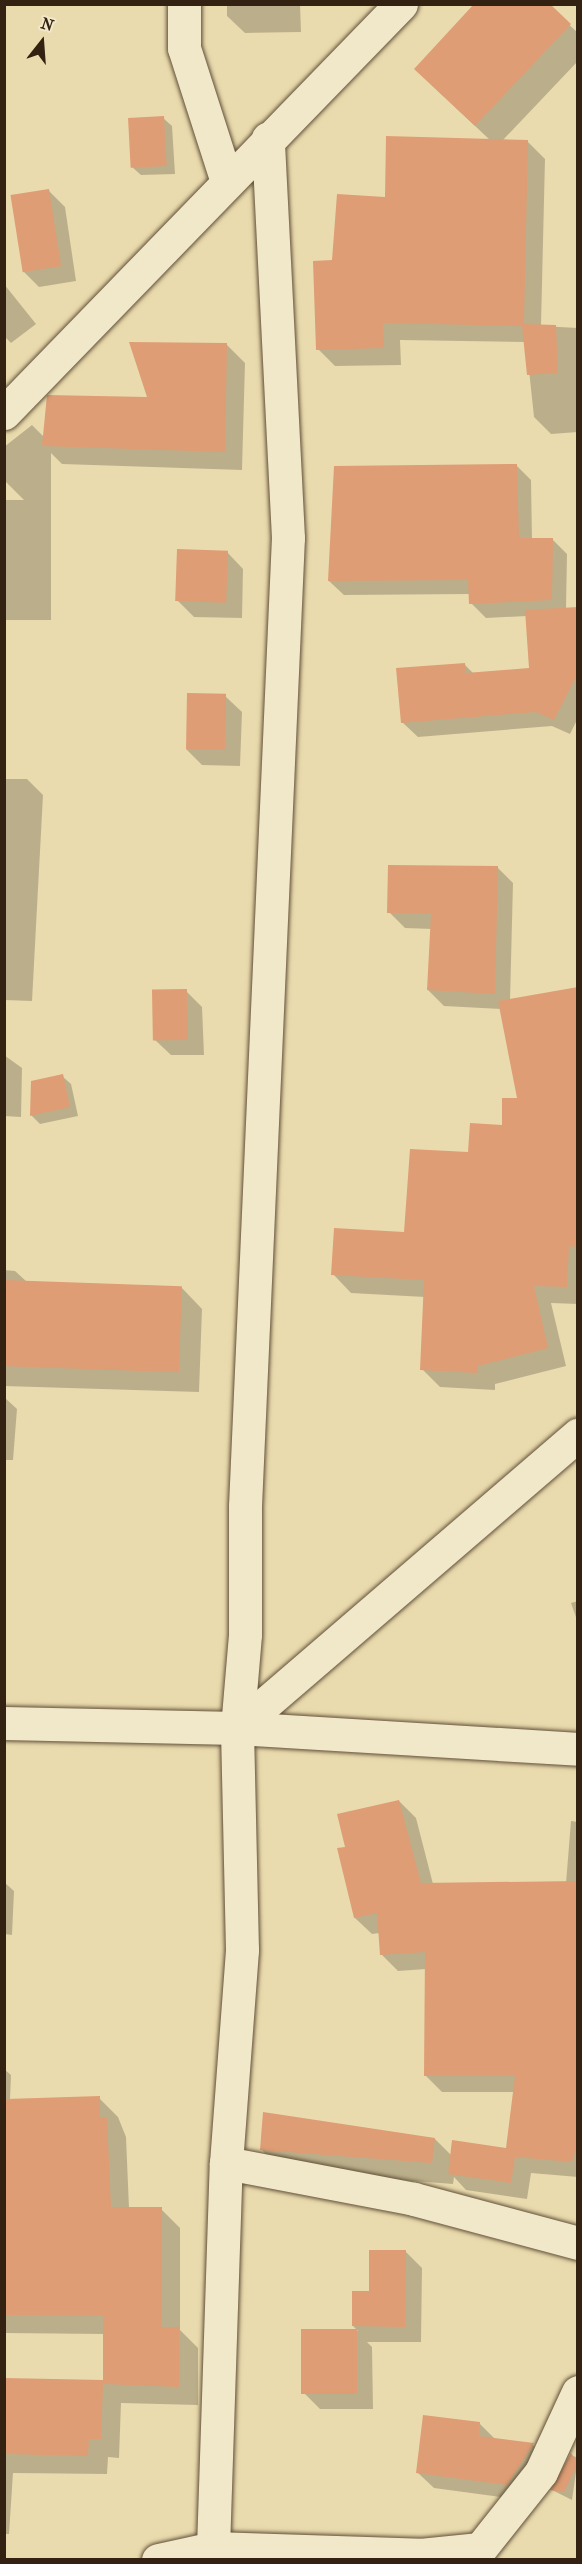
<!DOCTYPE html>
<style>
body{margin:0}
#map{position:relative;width:582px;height:2564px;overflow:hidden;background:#eadbae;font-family:"IM FELL French Canon",serif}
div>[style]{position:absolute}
.shadow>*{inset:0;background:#0003}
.building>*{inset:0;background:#de9d74;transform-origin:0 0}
.roads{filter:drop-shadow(0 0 2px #615038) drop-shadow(0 0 2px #615038)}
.minor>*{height:33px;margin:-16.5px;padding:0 16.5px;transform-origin:16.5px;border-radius:16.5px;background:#f1e8ca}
span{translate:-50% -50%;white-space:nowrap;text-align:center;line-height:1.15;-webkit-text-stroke:5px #f1e8ca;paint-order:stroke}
.frame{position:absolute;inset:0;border:6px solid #321;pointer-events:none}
.north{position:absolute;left:12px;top:12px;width:60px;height:60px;-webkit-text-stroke:4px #f1e8ca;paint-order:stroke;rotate:17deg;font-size:16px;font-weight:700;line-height:24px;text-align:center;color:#321}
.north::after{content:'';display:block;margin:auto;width:21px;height:27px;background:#321;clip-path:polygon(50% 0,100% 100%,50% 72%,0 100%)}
</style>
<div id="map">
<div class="shadow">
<i style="clip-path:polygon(227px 4px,300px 4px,301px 32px,245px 33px,227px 16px)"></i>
<i style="clip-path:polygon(547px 4px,578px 33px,578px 61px,502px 141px,528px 142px,545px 159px,541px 326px,578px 328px,578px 432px,551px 434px,534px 417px,526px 342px,400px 340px,401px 365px,335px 366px,318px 349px,333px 262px,387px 199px,491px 141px,437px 90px)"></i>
<i style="clip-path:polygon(163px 118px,172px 126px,175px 174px,141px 175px,132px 167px)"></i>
<i style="clip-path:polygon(49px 191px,65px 207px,76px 281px,39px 287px,23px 271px)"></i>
<i style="clip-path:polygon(4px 284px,36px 324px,11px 343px,4px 336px)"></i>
<i style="clip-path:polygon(227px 345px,245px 363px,242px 470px,62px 464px,51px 453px,51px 620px,4px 620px,4px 500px,24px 500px,4px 480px,4px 447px,32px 425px,44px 437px,149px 398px)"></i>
<i style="clip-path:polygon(516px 465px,531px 480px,532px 539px,552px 539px,567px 554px,566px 609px,578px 608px,578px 718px,570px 734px,552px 726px,418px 737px,402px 722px,464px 664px,474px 674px,530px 669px,527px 616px,486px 618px,471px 603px,470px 594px,344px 595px,329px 581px)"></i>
<i style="clip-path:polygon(227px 552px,243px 569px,242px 618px,194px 617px,178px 601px)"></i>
<i style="clip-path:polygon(225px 696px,242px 712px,240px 766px,202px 765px,186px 749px)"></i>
<i style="clip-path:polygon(4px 779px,27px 779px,43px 795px,32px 1001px,4px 1000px)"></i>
<i style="clip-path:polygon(497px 867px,513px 883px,510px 1001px,578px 988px,578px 1304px,551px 1303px,566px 1366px,495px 1384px,495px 1390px,440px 1387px,422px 1369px,425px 1297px,351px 1293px,333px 1274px,406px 1234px,470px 1154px,504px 1126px,518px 1099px,501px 1009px,444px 1006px,428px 990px,432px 929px,405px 928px,389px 912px)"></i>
<i style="clip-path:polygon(186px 991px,202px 1007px,204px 1055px,171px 1055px,154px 1039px)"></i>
<i style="clip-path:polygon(4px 1055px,22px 1068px,21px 1117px,4px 1116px)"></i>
<i style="clip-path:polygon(62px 1076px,71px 1084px,78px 1116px,40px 1124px,32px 1116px,32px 1083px)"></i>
<i style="clip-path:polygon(4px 1270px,15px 1271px,27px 1282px,181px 1287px,202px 1309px,199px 1392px,4px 1386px)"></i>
<i style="clip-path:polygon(4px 1397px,17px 1409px,13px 1460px,4px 1460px)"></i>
<i style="clip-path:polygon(578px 1601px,578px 1623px,571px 1603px)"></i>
<i style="clip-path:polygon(399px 1801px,416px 1818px,433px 1884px,566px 1883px,571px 1821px,578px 1822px,578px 2177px,531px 2173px,527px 2199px,466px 2190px,454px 2177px,453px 2184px,283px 2171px,262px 2150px,435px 2139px,452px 2156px,507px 2150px,515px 2092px,442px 2092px,425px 2075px,426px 1969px,398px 1971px,381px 1954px,380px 1933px,372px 1934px,355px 1918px,347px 1848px)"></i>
<i style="clip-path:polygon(4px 1882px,14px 1891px,12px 1935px,4px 1934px)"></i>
<i style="clip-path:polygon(4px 2069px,11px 2075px,10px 2100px,99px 2098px,118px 2117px,126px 2137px,129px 2208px,161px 2209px,180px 2228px,180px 2330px,198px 2348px,198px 2405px,121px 2403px,119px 2458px,108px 2457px,107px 2474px,13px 2473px,9px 2534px,4px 2534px,4px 2380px,104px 2382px,104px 2334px,4px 2333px)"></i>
<i style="clip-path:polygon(406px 2252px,422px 2268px,421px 2342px,367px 2342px,372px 2347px,373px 2409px,320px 2409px,304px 2393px,303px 2331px,358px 2331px,353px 2326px,371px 2292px)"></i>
<i style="clip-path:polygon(479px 2423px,496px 2440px,533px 2445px,549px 2461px,523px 2500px,434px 2488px,417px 2472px)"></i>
<i style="clip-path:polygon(571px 2455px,578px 2458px,572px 2500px,552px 2490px)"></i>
</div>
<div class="building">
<i style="clip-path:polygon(474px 4px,550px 4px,571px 24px,475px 126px,414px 69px)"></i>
<i style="left:164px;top:116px;width:50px;height:36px;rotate:87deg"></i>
<i style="clip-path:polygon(386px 136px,528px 140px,524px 324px,556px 325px,558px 373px,527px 375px,522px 326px,383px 323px,384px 348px,316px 350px,313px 261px,332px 260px,337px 194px,385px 197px)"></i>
<i style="left:49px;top:189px;width:78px;height:39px;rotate:81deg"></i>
<i style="clip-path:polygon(129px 342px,227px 343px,225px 452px,42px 446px,47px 395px,147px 397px)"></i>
<i style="clip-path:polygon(517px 464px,519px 538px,553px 538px,552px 600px,469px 604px,468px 580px,328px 581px,334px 466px)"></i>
<i style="left:177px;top:549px;width:51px;height:52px;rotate:2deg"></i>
<i style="clip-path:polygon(578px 607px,578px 673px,554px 720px,536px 712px,401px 723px,396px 668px,465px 663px,466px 673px,529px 668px,525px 610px)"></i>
<i style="left:187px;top:693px;width:39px;height:56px;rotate:1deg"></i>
<i style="clip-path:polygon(388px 865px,498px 866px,495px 994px,427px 990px,431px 914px,387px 913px)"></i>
<i style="clip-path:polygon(578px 987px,578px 1247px,569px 1246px,567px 1287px,534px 1286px,548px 1348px,478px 1366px,478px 1373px,420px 1370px,424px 1280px,331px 1275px,334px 1228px,404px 1232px,410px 1149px,468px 1152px,470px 1123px,502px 1125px,502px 1098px,517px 1098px,498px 1001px)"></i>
<i style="left:187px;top:989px;width:51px;height:35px;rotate:89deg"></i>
<i style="clip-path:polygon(63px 1074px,70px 1107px,30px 1116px,31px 1081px)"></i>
<i style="left:4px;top:1280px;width:178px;height:86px;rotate:2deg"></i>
<i style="clip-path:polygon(399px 1800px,421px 1883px,578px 1881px,578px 2142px,572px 2162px,515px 2157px,511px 2183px,448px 2174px,452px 2140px,506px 2148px,515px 2076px,424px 2076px,425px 1952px,380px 1955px,377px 1913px,354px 1918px,337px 1848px,345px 1847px,337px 1814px)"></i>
<i style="clip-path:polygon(100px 2096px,100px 2117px,107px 2117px,111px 2207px,162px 2207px,162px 2327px,179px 2327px,179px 2387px,103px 2384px,101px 2439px,89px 2439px,88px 2456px,4px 2454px,4px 2378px,103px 2380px,103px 2316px,4px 2315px,6px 2099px)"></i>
<i style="clip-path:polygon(263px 2112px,435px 2138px,432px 2163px,260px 2150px)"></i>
<i style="clip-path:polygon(369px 2250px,406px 2250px,405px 2327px,352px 2326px,352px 2291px,369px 2291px)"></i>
<i style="left:357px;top:2329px;width:65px;height:56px;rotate:90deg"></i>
<i style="clip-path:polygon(423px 2415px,480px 2422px,479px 2436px,534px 2443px,507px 2485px,416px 2473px)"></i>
<i style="clip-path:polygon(571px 2453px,578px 2463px,564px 2492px,550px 2490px)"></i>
</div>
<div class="roads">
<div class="minor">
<i style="left:184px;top:4px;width:44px;rotate:90deg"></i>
<i style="left:184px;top:48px;width:141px;rotate:72.2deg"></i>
<i style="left:4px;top:413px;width:570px;rotate:-45.85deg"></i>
<i style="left:4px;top:1723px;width:233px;rotate:1.2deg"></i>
<i style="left:237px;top:1728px;width:342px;rotate:3.5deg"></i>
<i style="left:237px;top:1728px;width:450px;rotate:-40.7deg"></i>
<i style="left:226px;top:2163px;width:191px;rotate:10.8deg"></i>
<i style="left:414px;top:2199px;width:170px;rotate:15deg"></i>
<i style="left:213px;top:2548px;width:385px;rotate:-88.1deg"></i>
<i style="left:226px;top:2163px;width:214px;rotate:-85.7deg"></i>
<i style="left:242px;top:1950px;width:222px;rotate:-91.3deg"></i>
<i style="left:237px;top:1728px;width:94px;rotate:-85.1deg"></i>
<i style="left:245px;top:1634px;width:128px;rotate:-90deg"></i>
<i style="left:245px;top:1506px;width:969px;rotate:-87.46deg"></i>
<i style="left:288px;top:538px;width:400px;rotate:-92.9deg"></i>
<i style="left:158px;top:2560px;width:56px;rotate:-12.3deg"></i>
<i style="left:213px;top:2548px;width:207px;rotate:1.9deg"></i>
<i style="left:420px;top:2555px;width:60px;rotate:-5.7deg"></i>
<i style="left:480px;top:2549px;width:98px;rotate:-51.6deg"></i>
<i style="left:541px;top:2472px;width:88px;rotate:-65.2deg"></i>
</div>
</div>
<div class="frame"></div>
<div class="north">N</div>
</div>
